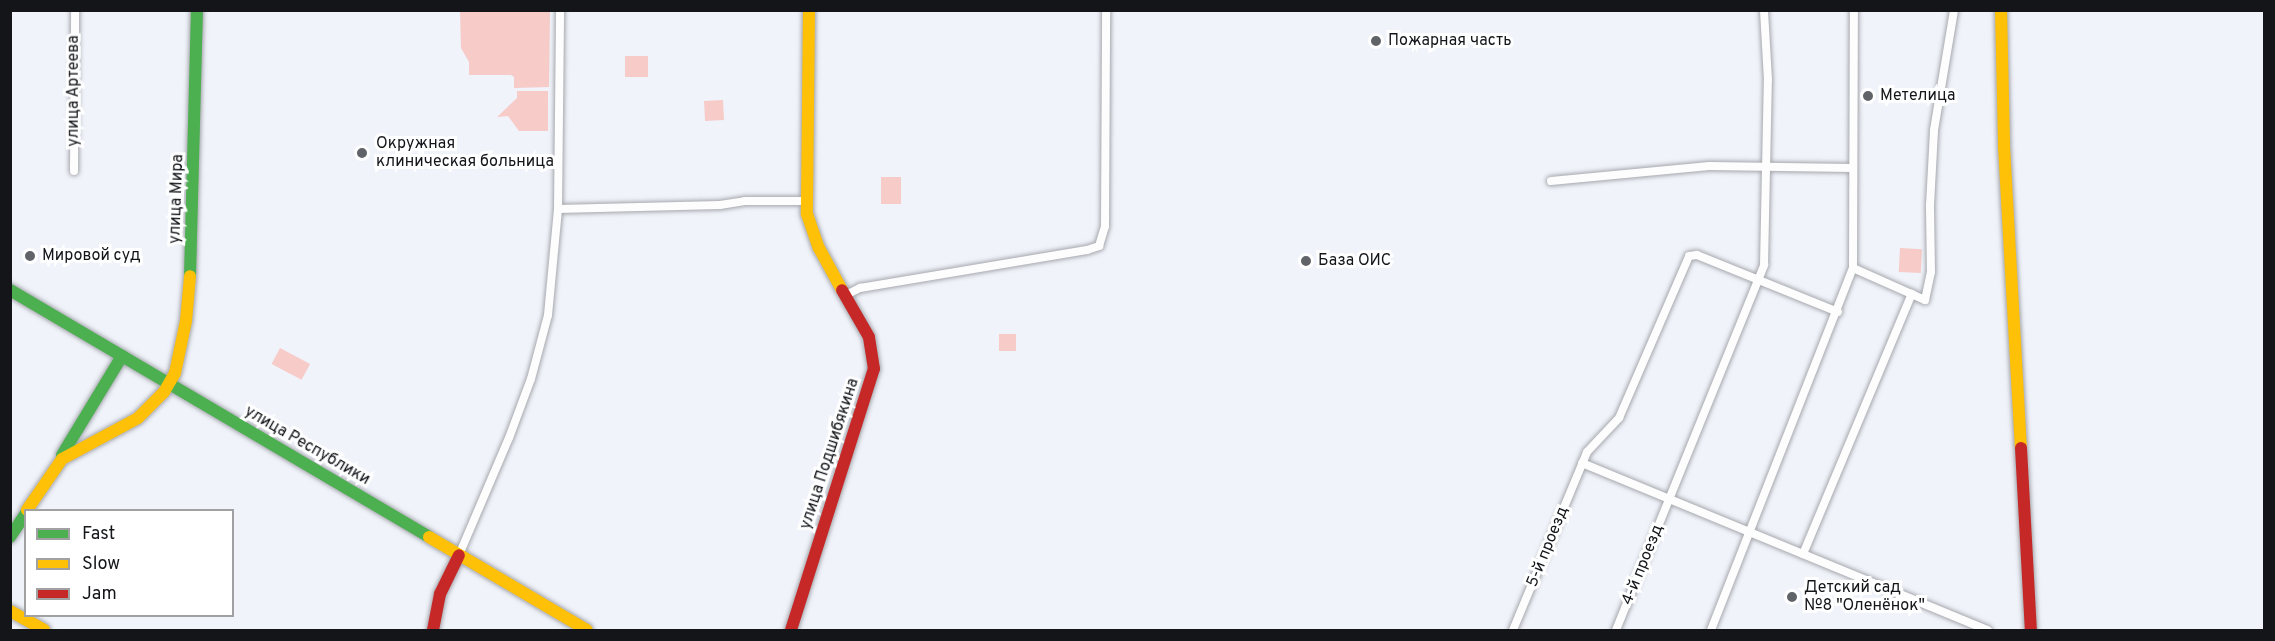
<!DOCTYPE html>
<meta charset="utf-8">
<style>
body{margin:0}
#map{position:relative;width:2275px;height:641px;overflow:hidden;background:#f0f3fa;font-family:Overpass,sans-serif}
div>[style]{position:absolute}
.green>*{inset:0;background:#f6cbc8;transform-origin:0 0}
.roads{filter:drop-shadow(0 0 2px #a6a8ad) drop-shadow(0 0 2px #a6a8ad)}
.street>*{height:8px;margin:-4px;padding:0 4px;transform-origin:4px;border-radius:4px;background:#fdfdfe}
.fast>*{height:12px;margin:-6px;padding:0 6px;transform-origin:6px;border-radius:6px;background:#4caf50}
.slow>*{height:12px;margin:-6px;padding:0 6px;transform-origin:6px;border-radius:6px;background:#ffc107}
.jam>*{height:12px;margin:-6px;padding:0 6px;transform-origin:6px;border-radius:6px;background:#c62828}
.dots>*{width:16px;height:16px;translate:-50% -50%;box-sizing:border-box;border:3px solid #fff;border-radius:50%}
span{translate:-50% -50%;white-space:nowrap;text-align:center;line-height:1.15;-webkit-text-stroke:6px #fff;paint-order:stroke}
.poi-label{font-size:16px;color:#131519}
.left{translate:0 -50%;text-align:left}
.street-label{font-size:16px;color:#131519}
.frame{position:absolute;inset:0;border:12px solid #131519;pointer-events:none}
.legend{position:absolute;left:24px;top:509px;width:210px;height:108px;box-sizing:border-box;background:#fff;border:2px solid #a1a1a3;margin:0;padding:8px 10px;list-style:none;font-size:18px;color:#131519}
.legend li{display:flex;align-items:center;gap:12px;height:30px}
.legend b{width:30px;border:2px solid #a1a1a3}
</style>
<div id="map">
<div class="green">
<i style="clip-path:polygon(460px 11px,550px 11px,549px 87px,514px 88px,514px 77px,511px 75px,469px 75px,469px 62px,461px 48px)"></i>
<i style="left:625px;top:56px;width:23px;height:21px"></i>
<i style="clip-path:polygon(517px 91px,548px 91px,548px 131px,519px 131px,508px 116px,497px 117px,517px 98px)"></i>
<i style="left:723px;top:100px;width:20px;height:19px;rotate:87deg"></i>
<i style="left:881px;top:177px;width:20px;height:27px"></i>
<i style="left:1900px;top:248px;width:22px;height:24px;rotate:3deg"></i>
<i style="left:1016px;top:334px;width:17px;height:17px;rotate:90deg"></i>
<i style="left:280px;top:348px;width:34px;height:18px;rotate:28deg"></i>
</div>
<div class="roads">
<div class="street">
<i style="left:74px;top:171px;width:161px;rotate:-89.6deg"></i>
<i style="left:1551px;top:181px;width:159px;rotate:-5.4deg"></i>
<i style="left:1709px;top:166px;width:144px;rotate:0.8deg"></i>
<i style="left:558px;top:209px;width:162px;rotate:-1.4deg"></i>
<i style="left:720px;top:205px;width:25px;rotate:-9deg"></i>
<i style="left:745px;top:201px;width:61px"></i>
<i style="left:1853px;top:268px;width:79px;rotate:24deg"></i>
<i style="left:1925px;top:300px;width:29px;rotate:-78deg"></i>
<i style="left:1931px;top:272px;width:67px;rotate:-90.9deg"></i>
<i style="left:1930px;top:205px;width:75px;rotate:-86.9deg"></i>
<i style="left:1934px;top:130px;width:122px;rotate:-80.5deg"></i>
<i style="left:846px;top:295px;width:16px;rotate:-27deg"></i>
<i style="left:860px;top:288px;width:230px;rotate:-9.5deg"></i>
<i style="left:1087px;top:250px;width:13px;rotate:-18deg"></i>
<i style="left:1099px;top:246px;width:21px;rotate:-73deg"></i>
<i style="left:1105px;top:226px;width:216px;rotate:-89.7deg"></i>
<i style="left:1582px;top:463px;width:439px;rotate:22.4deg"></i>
<i style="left:1803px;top:554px;width:282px;rotate:-67.3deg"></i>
<i style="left:459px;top:555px;width:127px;rotate:-66.9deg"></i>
<i style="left:509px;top:438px;width:63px;rotate:-69.6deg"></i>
<i style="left:531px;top:379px;width:66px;rotate:-75.1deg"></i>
<i style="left:548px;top:315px;width:106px;rotate:-84.6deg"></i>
<i style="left:558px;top:209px;width:199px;rotate:-89.4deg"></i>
<i style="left:1513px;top:630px;width:193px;rotate:-67.4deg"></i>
<i style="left:1587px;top:452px;width:47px;rotate:-46.7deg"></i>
<i style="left:1619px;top:418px;width:176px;rotate:-66.6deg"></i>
<i style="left:1689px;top:256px;width:8px;rotate:-7deg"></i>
<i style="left:1697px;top:255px;width:152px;rotate:22deg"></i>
<i style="left:1616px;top:630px;width:394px;rotate:-67.9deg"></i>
<i style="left:1764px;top:265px;width:185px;rotate:-88.8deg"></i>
<i style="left:1768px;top:80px;width:70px;rotate:-93.3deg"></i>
<i style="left:1711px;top:630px;width:389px;rotate:-68.6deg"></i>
<i style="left:1853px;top:268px;width:258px;rotate:-89.8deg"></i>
</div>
<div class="fast">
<i style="left:190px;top:276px;width:266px;rotate:-88.5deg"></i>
<i style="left:10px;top:290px;width:486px;rotate:30.5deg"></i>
<i style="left:62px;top:455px;width:116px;rotate:-58.8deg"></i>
<i style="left:10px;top:537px;width:29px;rotate:-56deg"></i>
</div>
<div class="slow">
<i style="left:809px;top:10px;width:204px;rotate:90.6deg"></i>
<i style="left:807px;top:214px;width:36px;rotate:71deg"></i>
<i style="left:819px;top:248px;width:48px;rotate:61.3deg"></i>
<i style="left:2001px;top:10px;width:136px;rotate:88.7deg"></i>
<i style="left:2004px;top:146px;width:302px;rotate:86.8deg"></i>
<i style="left:27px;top:510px;width:62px;rotate:-55.5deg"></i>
<i style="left:62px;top:459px;width:86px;rotate:-28.3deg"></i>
<i style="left:138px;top:418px;width:37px;rotate:-45deg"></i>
<i style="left:164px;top:392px;width:22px;rotate:-60deg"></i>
<i style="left:175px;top:373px;width:53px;rotate:-78.1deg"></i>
<i style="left:186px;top:321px;width:45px;rotate:-84.9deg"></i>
<i style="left:429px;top:537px;width:183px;rotate:30.5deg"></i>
<i style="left:10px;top:611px;width:39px;rotate:29deg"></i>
</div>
<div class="jam">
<i style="left:2021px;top:448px;width:182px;rotate:86.9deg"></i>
<i style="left:433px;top:630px;width:37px;rotate:-79deg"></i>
<i style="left:440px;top:594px;width:43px;rotate:-64deg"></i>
<i style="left:791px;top:630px;width:274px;rotate:-72.4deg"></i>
<i style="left:874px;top:369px;width:32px;rotate:-99deg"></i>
<i style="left:869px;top:337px;width:54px;rotate:-119.9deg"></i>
</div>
</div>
<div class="dots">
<i style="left:1376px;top:41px;background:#606368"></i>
<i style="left:1868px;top:96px;background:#606368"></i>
<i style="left:362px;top:153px;background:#606368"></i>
<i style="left:30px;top:256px;background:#606368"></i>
<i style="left:1306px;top:261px;background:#606368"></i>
<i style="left:1792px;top:597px;background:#606368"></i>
</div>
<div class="poi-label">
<span class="left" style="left:1388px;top:41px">Пожарная часть</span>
<span class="left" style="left:1880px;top:96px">Метелица</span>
<span class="left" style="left:376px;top:153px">Окружная<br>клиническая больница</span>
<span class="left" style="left:42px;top:256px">Мировой суд</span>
<span class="left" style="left:1318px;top:261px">База ОИС</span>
<span class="left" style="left:1804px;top:597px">Детский сад<br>№8 "Оленёнок"</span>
</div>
<div class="street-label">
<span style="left:74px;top:91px;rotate:-90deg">улица Артеева</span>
<span style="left:177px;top:199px;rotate:-88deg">улица Мира</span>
<span style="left:307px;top:446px;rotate:30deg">улица Республики</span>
<span style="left:830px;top:454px;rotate:-72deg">улица Подшибякина</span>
<span style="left:1548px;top:547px;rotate:-68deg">5-й проезд</span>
<span style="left:1643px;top:565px;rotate:-68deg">4-й проезд</span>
</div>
<div class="frame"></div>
<ul class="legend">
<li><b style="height:8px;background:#4caf50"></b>Fast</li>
<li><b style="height:8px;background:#ffc107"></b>Slow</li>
<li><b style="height:8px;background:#c62828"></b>Jam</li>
</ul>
</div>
